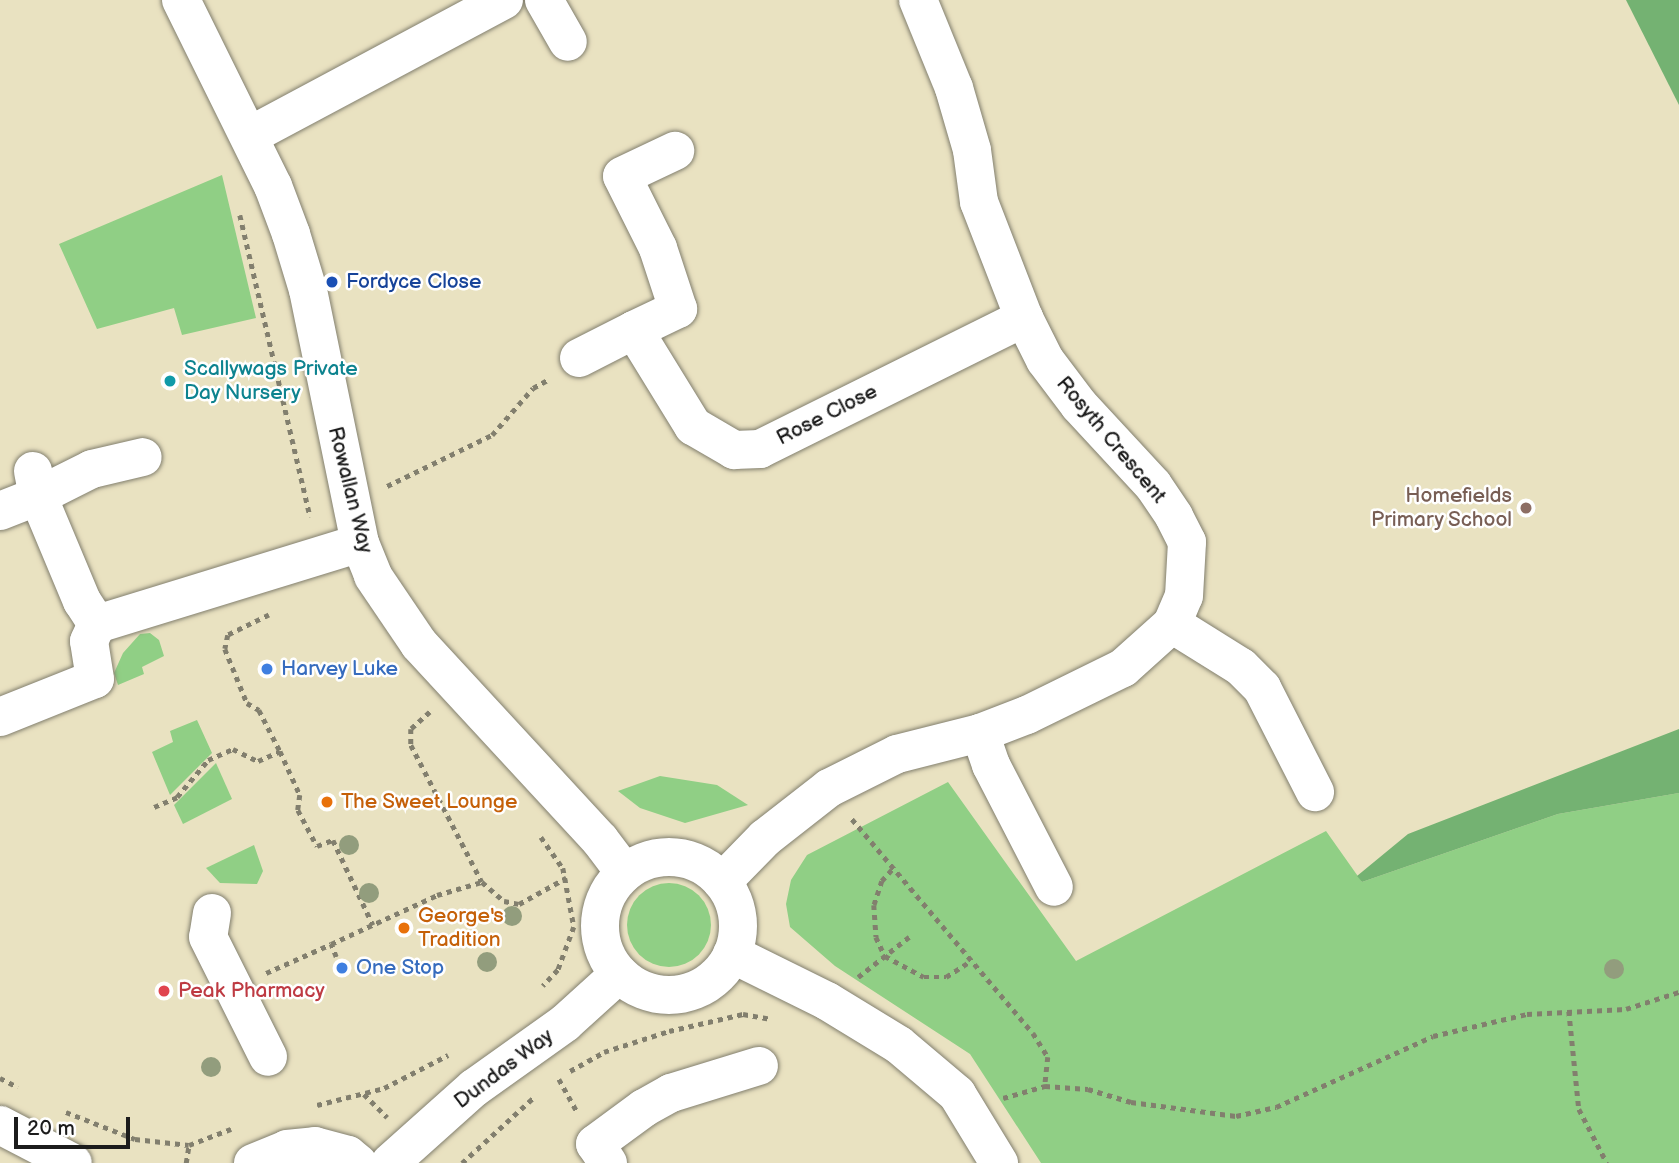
<!DOCTYPE html>
<style>
body{margin:0}
#map{position:relative;width:1679px;height:1163px;overflow:hidden;background:#e9e2c1;font-family:"Balsamiq Sans",sans-serif}
div>[style]{position:absolute}
.green>*{inset:0;background:#90cf85}
.round{border-radius:50%}
.forest>*{inset:0;background:#74b272}
.path>*{height:4.5px;margin-top:-2.25px;transform-origin:0;background:repeating-linear-gradient(90deg,#827f6e 0 5px,transparent 0 10px)}
.roads{filter:drop-shadow(0 0 2px #827f6e) drop-shadow(0 0 2px #827f6e)}
.minor>*{height:38px;margin:-19px;padding:0 19px;transform-origin:19px;border-radius:19px;background:#fff}
.minor>.ring{margin:-19px;padding:0;box-sizing:content-box;background:none;border:38px solid #fff;border-radius:50%}
.trees>*{width:20px;height:20px;margin:-10px;border-radius:50%;background:#929d7d}
.dots>*{width:19px;height:19px;translate:-50% -50%;box-sizing:border-box;border:4px solid #fff;border-radius:50%}
span{translate:-50% -50%;white-space:nowrap;text-align:center;line-height:1.15;-webkit-text-stroke:5px #fff;paint-order:stroke}
.transit-label{font-size:21px;color:#164399}
.left{translate:0 -50%;text-align:left}
.culture-label{font-size:21px;color:#0d838f}
.street-label{font-size:21px;color:#1c1c1c}
.education-label{font-size:21px;color:#785e54}
.right{translate:-100% -50%;text-align:right}
.shop-label{font-size:21px;color:#366cbe}
.food-label{font-size:21px;color:#c56008}
.health-label{font-size:21px;color:#be3a42}
.scale{position:absolute;left:14px;top:1117px;width:116px;height:32px;box-sizing:border-box;border:4px solid #1c1c1c;border-top:0;padding-left:9px;font-size:21px;line-height:24px;white-space:nowrap;color:#1c1c1c;-webkit-text-stroke:5px #fff;paint-order:stroke}
</style>
<div id="map">
<div class="green">
<i style="clip-path:polygon(222px 175px,256px 318px,182px 335px,174px 308px,97px 329px,59px 244px)"></i>
<i style="clip-path:polygon(150px 633px,159px 640px,164px 656px,142px 667px,144px 674px,118px 685px,114px 673px,123px 653px,140px 634px)"></i>
<i style="clip-path:polygon(197px 720px,212px 753px,170px 795px,152px 752px,173px 742px,170px 731px)"></i>
<i style="clip-path:polygon(216px 763px,232px 799px,183px 824px,174px 805px)"></i>
<i style="clip-path:polygon(660px 776px,717px 785px,748px 805px,685px 823px,640px 808px,618px 791px)"></i>
<i style="clip-path:polygon(948px 782px,1076px 961px,1326px 831px,1362px 882px,1558px 814px,1679px 793px,1679px 1163px,1041px 1163px,970px 1054px,835px 966px,790px 927px,786px 904px,791px 880px,807px 855px)"></i>
<i style="clip-path:polygon(254px 845px,263px 871px,257px 884px,220px 883px,206px 868px)"></i>
<i class="round" style="left:627px;top:883px;width:84px;height:84px"></i>
</div>
<div class="forest">
<i style="clip-path:polygon(1626px 0,1679px 0,1679px 105px)"></i>
<i style="clip-path:polygon(1679px 729px,1679px 793px,1558px 814px,1362px 882px,1357px 876px,1408px 834px)"></i>
</div>
<div class="path">
<i style="left:240px;top:215px;width:310px;rotate:76.9deg"></i>
<i style="left:387px;top:486px;width:117px;rotate:-25.9deg"></i>
<i style="left:492px;top:435px;width:62px;rotate:-48.9deg"></i>
<i style="left:533px;top:388px;width:18px;rotate:-29deg"></i>
<i style="left:269px;top:615px;width:46px;rotate:154deg"></i>
<i style="left:228px;top:635px;width:14px;rotate:102deg"></i>
<i style="left:225px;top:649px;width:58px;rotate:67.8deg"></i>
<i style="left:247px;top:703px;width:14px;rotate:30deg"></i>
<i style="left:259px;top:710px;width:46px;rotate:62.9deg"></i>
<i style="left:280px;top:751px;width:48px;rotate:65.6deg"></i>
<i style="left:300px;top:795px;width:15px;rotate:98deg"></i>
<i style="left:298px;top:810px;width:41px;rotate:62.2deg"></i>
<i style="left:317px;top:846px;width:17px;rotate:-21deg"></i>
<i style="left:333px;top:840px;width:94px;rotate:64.8deg"></i>
<i style="left:430px;top:712px;width:25px;rotate:138deg"></i>
<i style="left:411px;top:729px;width:16px;rotate:90deg"></i>
<i style="left:411px;top:745px;width:154px;rotate:62.6deg"></i>
<i style="left:154px;top:807px;width:25px;rotate:-23deg"></i>
<i style="left:177px;top:797px;width:48px;rotate:-50deg"></i>
<i style="left:208px;top:760px;width:27px;rotate:-24deg"></i>
<i style="left:233px;top:749px;width:28px;rotate:26deg"></i>
<i style="left:258px;top:761px;width:24px;rotate:-24deg"></i>
<i style="left:852px;top:819px;width:280px;rotate:49.8deg"></i>
<i style="left:1033px;top:1033px;width:28px;rotate:58deg"></i>
<i style="left:1048px;top:1057px;width:29px;rotate:96deg"></i>
<i style="left:541px;top:837px;width:38px;rotate:55deg"></i>
<i style="left:563px;top:868px;width:60px;rotate:79.4deg"></i>
<i style="left:574px;top:927px;width:46px;rotate:110.4deg"></i>
<i style="left:558px;top:970px;width:22px;rotate:133deg"></i>
<i style="left:892px;top:870px;width:15px;rotate:132deg"></i>
<i style="left:882px;top:881px;width:25px;rotate:108deg"></i>
<i style="left:874px;top:905px;width:32px;rotate:86deg"></i>
<i style="left:876px;top:937px;width:21px;rotate:65deg"></i>
<i style="left:885px;top:956px;width:44px;rotate:28.3deg"></i>
<i style="left:924px;top:977px;width:22px"></i>
<i style="left:946px;top:977px;width:27px;rotate:-33deg"></i>
<i style="left:336px;top:957px;width:14px;rotate:-111deg"></i>
<i style="left:331px;top:944px;width:117px;rotate:-24.8deg"></i>
<i style="left:437px;top:895px;width:47px;rotate:-16.1deg"></i>
<i style="left:482px;top:882px;width:29px;rotate:41deg"></i>
<i style="left:504px;top:901px;width:15px;rotate:11deg"></i>
<i style="left:519px;top:904px;width:54px;rotate:-29deg"></i>
<i style="left:266px;top:973px;width:71px;rotate:-24deg"></i>
<i style="left:858px;top:977px;width:65px;rotate:-38.1deg"></i>
<i style="left:1569px;top:1011px;width:99px;rotate:84.2deg"></i>
<i style="left:1579px;top:1109px;width:61px;rotate:62.6deg"></i>
<i style="left:570px;top:1071px;width:39px;rotate:-29deg"></i>
<i style="left:604px;top:1052px;width:68px;rotate:-17.9deg"></i>
<i style="left:669px;top:1031px;width:76px;rotate:-12.9deg"></i>
<i style="left:743px;top:1014px;width:29px;rotate:10deg"></i>
<i style="left:0;top:1078px;width:20px;rotate:27deg"></i>
<i style="left:559px;top:1079px;width:37px;rotate:61deg"></i>
<i style="left:364px;top:1094px;width:33px;rotate:45deg"></i>
<i style="left:1003px;top:1098px;width:44px;rotate:-15.9deg"></i>
<i style="left:1045px;top:1086px;width:43px;rotate:4deg"></i>
<i style="left:1088px;top:1089px;width:45px;rotate:16.8deg"></i>
<i style="left:1131px;top:1102px;width:106px;rotate:7.6deg"></i>
<i style="left:1236px;top:1116px;width:41px;rotate:-12.7deg"></i>
<i style="left:1276px;top:1107px;width:172px;rotate:-24.3deg"></i>
<i style="left:1433px;top:1036px;width:97px;rotate:-13.2deg"></i>
<i style="left:1527px;top:1014px;width:99px;rotate:-2.9deg"></i>
<i style="left:1626px;top:1009px;width:56px;rotate:-17.8deg"></i>
<i style="left:317px;top:1105px;width:69px;rotate:-14.2deg"></i>
<i style="left:384px;top:1088px;width:72px;rotate:-27.3deg"></i>
<i style="left:66px;top:1112px;width:74px;rotate:21.4deg"></i>
<i style="left:135px;top:1139px;width:54px;rotate:6.3deg"></i>
<i style="left:189px;top:1145px;width:45px;rotate:-20.9deg"></i>
<i style="left:186px;top:1163px;width:18px;rotate:-81deg"></i>
<i style="left:462px;top:1163px;width:99px;rotate:-42.5deg"></i>
</div>
<div class="roads">
<div class="minor">
<i style="left:181px;top:0;width:208px;rotate:63.7deg"></i>
<i style="left:273px;top:186px;width:51px;rotate:69.4deg"></i>
<i style="left:291px;top:234px;width:59px;rotate:73.1deg"></i>
<i style="left:308px;top:290px;width:258px;rotate:78.4deg"></i>
<i style="left:360px;top:543px;width:35px;rotate:68deg"></i>
<i style="left:373px;top:576px;width:82px;rotate:55.9deg"></i>
<i style="left:419px;top:644px;width:267px;rotate:47.3deg"></i>
<i style="left:600px;top:840px;width:41px;rotate:52.9deg"></i>
<i style="left:544px;top:0;width:48px;rotate:60.3deg"></i>
<i style="left:249px;top:136px;width:289px;rotate:-28.1deg"></i>
<i style="left:634px;top:330px;width:49px;rotate:-25.5deg"></i>
<i style="left:678px;top:309px;width:64px;rotate:-108.2deg"></i>
<i style="left:658px;top:248px;width:80px;rotate:-116.6deg"></i>
<i style="left:622px;top:176px;width:59px;rotate:-25.3deg"></i>
<i style="left:579px;top:358px;width:62px;rotate:-27deg"></i>
<i style="left:634px;top:330px;width:113px;rotate:58.4deg"></i>
<i style="left:693px;top:426px;width:48px;rotate:30.3deg"></i>
<i style="left:734px;top:450px;width:26px;rotate:-2deg"></i>
<i style="left:760px;top:449px;width:295px;rotate:-26.4deg"></i>
<i style="left:33px;top:471px;width:25px;rotate:79deg"></i>
<i style="left:38px;top:496px;width:60px;rotate:-26.6deg"></i>
<i style="left:92px;top:469px;width:52px;rotate:-13.2deg"></i>
<i style="left:0;top:511px;width:41px;rotate:-21.5deg"></i>
<i style="left:38px;top:496px;width:114px;rotate:67.3deg"></i>
<i style="left:82px;top:601px;width:27px;rotate:57deg"></i>
<i style="left:1172px;top:624px;width:81px;rotate:31.9deg"></i>
<i style="left:1241px;top:667px;width:30px;rotate:45deg"></i>
<i style="left:1262px;top:688px;width:117px;rotate:63deg"></i>
<i style="left:0;top:717px;width:102px;rotate:-21.8deg"></i>
<i style="left:95px;top:679px;width:38px;rotate:-99deg"></i>
<i style="left:89px;top:641px;width:19px;rotate:-65deg"></i>
<i style="left:97px;top:624px;width:275px;rotate:-17.1deg"></i>
<i style="left:980px;top:733px;width:34px;rotate:71deg"></i>
<i style="left:991px;top:765px;width:137px;rotate:62.7deg"></i>
<i class="ring" style="left:600px;top:857px;width:100px;height:100px"></i>
<i style="left:722px;top:882px;width:62px;rotate:-45.7deg"></i>
<i style="left:765px;top:838px;width:81px;rotate:-38deg"></i>
<i style="left:829px;top:788px;width:76px;rotate:-26.6deg"></i>
<i style="left:897px;top:754px;width:86px;rotate:-14.2deg"></i>
<i style="left:980px;top:733px;width:50px;rotate:-21deg"></i>
<i style="left:1027px;top:715px;width:107px;rotate:-26.1deg"></i>
<i style="left:1123px;top:668px;width:66px;rotate:-41.9deg"></i>
<i style="left:1172px;top:624px;width:30px;rotate:-67deg"></i>
<i style="left:1184px;top:596px;width:54px;rotate:-86.8deg"></i>
<i style="left:1187px;top:542px;width:29px;rotate:-117deg"></i>
<i style="left:1174px;top:516px;width:37px;rotate:-124deg"></i>
<i style="left:1153px;top:485px;width:109px;rotate:-132.8deg"></i>
<i style="left:1079px;top:405px;width:56px;rotate:-127.1deg"></i>
<i style="left:1045px;top:360px;width:47px;rotate:-116.6deg"></i>
<i style="left:1024px;top:318px;width:124px;rotate:-111.2deg"></i>
<i style="left:979px;top:202px;width:52px;rotate:-97.7deg"></i>
<i style="left:972px;top:150px;width:65px;rotate:-106.2deg"></i>
<i style="left:954px;top:88px;width:95px;rotate:-112.2deg"></i>
<i style="left:212px;top:913px;width:24px;rotate:99deg"></i>
<i style="left:208px;top:937px;width:134px;rotate:63.4deg"></i>
<i style="left:732px;top:954px;width:106px;rotate:26.3deg"></i>
<i style="left:827px;top:1001px;width:84px;rotate:31.4deg"></i>
<i style="left:899px;top:1045px;width:76px;rotate:40.2deg"></i>
<i style="left:957px;top:1094px;width:81px;rotate:58.7deg"></i>
<i style="left:0;top:1125px;width:82px;rotate:27.5deg"></i>
<i style="left:253px;top:1163px;width:37px;rotate:-22deg"></i>
<i style="left:287px;top:1149px;width:28px;rotate:-6deg"></i>
<i style="left:315px;top:1146px;width:34px;rotate:15deg"></i>
<i style="left:348px;top:1155px;width:13px;rotate:39deg"></i>
<i style="left:390px;top:1163px;width:113px;rotate:-41.8deg"></i>
<i style="left:474px;top:1088px;width:112px;rotate:-35.5deg"></i>
<i style="left:565px;top:1023px;width:73px;rotate:-42.2deg"></i>
<i style="left:608px;top:1163px;width:23px;rotate:-124deg"></i>
<i style="left:595px;top:1144px;width:61px;rotate:-36.3deg"></i>
<i style="left:644px;top:1108px;width:31px;rotate:-29deg"></i>
<i style="left:671px;top:1093px;width:92px;rotate:-17.1deg"></i>
</div>
</div>
<div class="trees">
<i style="left:349px;top:845px"></i>
<i style="left:369px;top:893px"></i>
<i style="left:512px;top:916px"></i>
<i style="left:487px;top:962px"></i>
<i style="left:1614px;top:969px"></i>
<i style="left:211px;top:1067px"></i>
</div>
<div class="dots">
<i style="left:332px;top:282px;background:#1a4fb4"></i>
<i style="left:170px;top:381px;background:#0f9aa8"></i>
<i style="left:1526px;top:508px;background:#8d6e63"></i>
<i style="left:267px;top:669px;background:#3f7fe0"></i>
<i style="left:327px;top:802px;background:#e8710a"></i>
<i style="left:404px;top:928px;background:#e8710a"></i>
<i style="left:342px;top:968px;background:#3f7fe0"></i>
<i style="left:164px;top:991px;background:#e0444e"></i>
</div>
<div class="transit-label">
<span class="left" style="left:346px;top:282px">Fordyce Close</span>
</div>
<div class="culture-label">
<span class="left" style="left:184px;top:381px">Scallywags Private<br>Day Nursery</span>
</div>
<div class="street-label">
<span style="left:827px;top:415px;rotate:-27deg">Rose Close</span>
<span style="left:1111px;top:440px;rotate:50deg">Rosyth Crescent</span>
<span style="left:350px;top:490px;rotate:76deg">Rowallan Way</span>
<span style="left:504px;top:1069px;rotate:-37deg">Dundas Way</span>
</div>
<div class="education-label">
<span class="right" style="left:1512px;top:508px">Homefields<br>Primary School</span>
</div>
<div class="shop-label">
<span class="left" style="left:281px;top:669px">Harvey Luke</span>
<span class="left" style="left:356px;top:968px">One Stop</span>
</div>
<div class="food-label">
<span class="left" style="left:341px;top:802px">The Sweet Lounge</span>
<span class="left" style="left:418px;top:928px">George's<br>Tradition</span>
</div>
<div class="health-label">
<span class="left" style="left:178px;top:991px">Peak Pharmacy</span>
</div>
<div class="scale">20 m</div>
</div>
